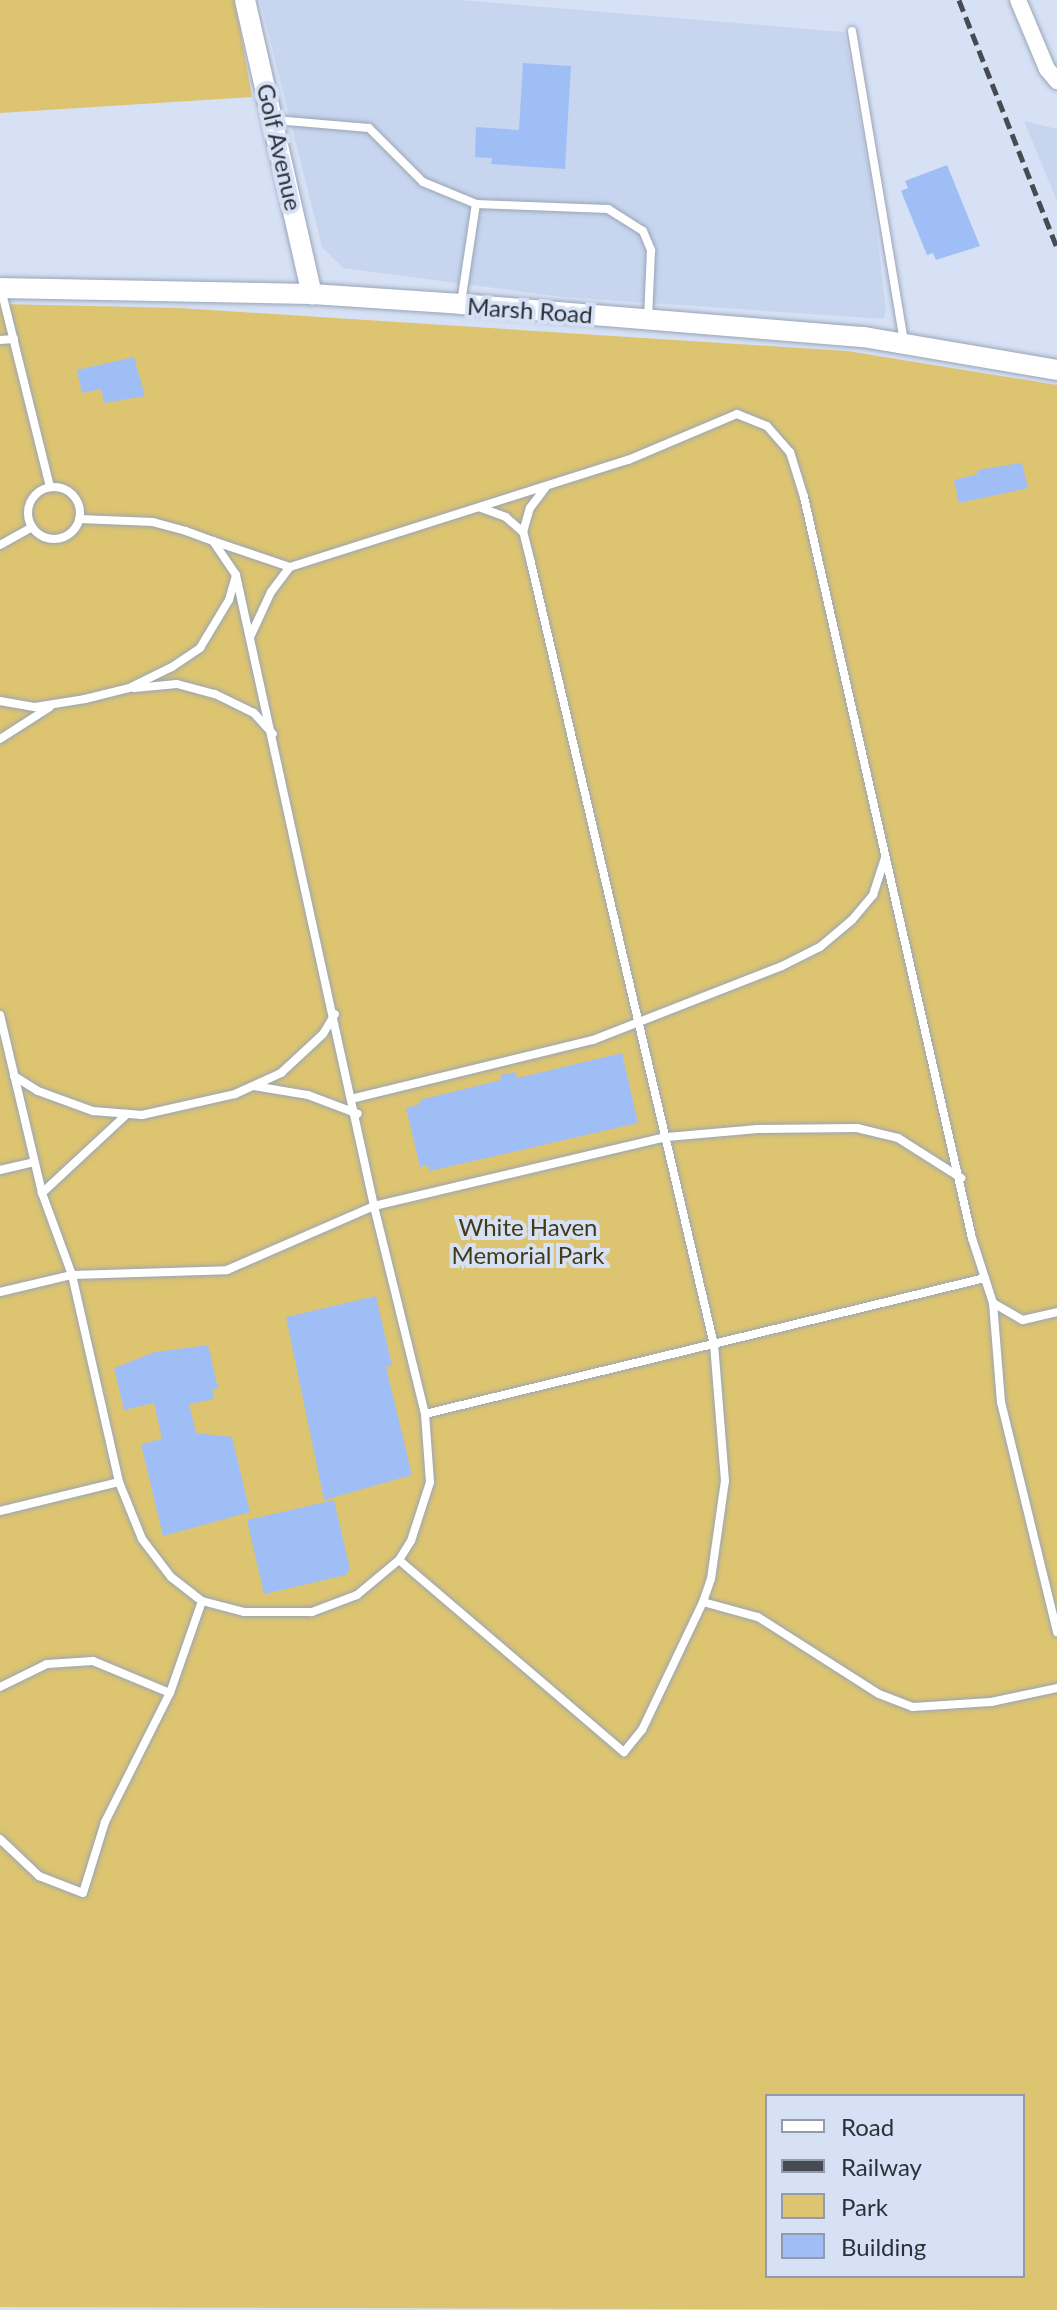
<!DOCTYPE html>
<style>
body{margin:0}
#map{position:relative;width:1057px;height:2310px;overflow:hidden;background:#d6e1f5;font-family:Lato,sans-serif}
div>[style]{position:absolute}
.built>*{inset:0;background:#c7d5ef}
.green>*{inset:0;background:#dcc471}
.building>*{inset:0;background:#a0bef6}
.roads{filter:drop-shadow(0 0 2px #99a4b7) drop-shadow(0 0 2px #99a4b7)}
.service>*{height:8px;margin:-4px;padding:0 4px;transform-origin:4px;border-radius:4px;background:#fff}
.service>.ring{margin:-4px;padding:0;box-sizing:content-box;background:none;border:8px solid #fff;border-radius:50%}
.minor>*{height:16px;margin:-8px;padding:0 8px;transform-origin:8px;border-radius:8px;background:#fff}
.tertiary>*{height:20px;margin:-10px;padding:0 10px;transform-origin:10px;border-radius:10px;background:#fff}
.rail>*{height:5px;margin-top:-2.5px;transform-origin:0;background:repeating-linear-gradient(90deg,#454a53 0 12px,transparent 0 18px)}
span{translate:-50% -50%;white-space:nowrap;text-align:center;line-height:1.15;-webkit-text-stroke:8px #d6e1f5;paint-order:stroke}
.street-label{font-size:24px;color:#2d3139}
.park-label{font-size:24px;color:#453b16}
.legend{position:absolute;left:765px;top:2094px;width:260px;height:184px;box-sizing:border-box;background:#d6e1f5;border:2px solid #929baa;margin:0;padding:10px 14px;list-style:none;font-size:24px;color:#2d3139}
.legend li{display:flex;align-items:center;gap:16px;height:40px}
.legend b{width:40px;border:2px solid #929baa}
</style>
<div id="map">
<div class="built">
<i style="clip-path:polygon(260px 0,460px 0,844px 32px,870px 174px,886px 311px,883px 319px,563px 297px,343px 268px,322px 247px)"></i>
<i style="clip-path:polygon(1024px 121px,1057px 129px,1057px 201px)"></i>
</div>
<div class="green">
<i style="clip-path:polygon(0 0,235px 0,252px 97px,0 113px)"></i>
<i style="clip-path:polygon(evenodd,0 304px,180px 308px,847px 351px,1057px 385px,1057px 2310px,0 2307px,0 304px,767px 2096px,1023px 2096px,1023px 2276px,767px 2276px,767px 2096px)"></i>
</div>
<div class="building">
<i style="clip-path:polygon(523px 63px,571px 66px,565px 169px,491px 164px,492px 158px,475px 157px,476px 127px,519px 130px)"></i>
<i style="clip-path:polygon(947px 165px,980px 246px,936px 260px,933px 253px,927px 255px,901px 191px,908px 188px,905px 181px)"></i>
<i style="clip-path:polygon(134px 357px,145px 396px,104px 403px,101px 389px,82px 393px,77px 370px)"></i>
<i style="clip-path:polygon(1022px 463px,1028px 488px,959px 503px,954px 480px,978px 474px,977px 470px)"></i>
<i style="clip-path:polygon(622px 1053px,638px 1123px,430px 1171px,428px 1165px,420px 1167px,406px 1108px,420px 1104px,419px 1100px,501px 1080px,500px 1075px,515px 1072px,517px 1078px)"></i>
<i style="clip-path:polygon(376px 1296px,392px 1365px,386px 1367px,412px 1475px,324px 1500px,286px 1317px)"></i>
<i style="clip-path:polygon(208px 1345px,218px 1388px,212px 1390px,214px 1399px,189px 1404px,196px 1433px,232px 1437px,250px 1512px,163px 1536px,141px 1444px,162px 1439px,154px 1403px,124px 1410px,114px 1368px,155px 1352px)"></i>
<i style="clip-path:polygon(334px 1500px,350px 1569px,346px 1575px,264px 1594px,247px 1520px)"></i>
</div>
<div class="roads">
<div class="service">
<i style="left:852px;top:31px;width:315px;rotate:80.5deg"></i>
<i style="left:275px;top:120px;width:94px;rotate:4.9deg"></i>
<i style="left:369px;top:128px;width:76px;rotate:45deg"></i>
<i style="left:423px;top:182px;width:57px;rotate:22.5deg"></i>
<i style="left:1px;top:289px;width:204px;rotate:76.1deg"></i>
<i style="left:461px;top:303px;width:100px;rotate:-81.4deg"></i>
<i style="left:476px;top:204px;width:132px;rotate:2.2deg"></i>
<i style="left:608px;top:209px;width:41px;rotate:32.2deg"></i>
<i style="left:643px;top:231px;width:21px;rotate:67deg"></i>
<i style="left:651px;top:250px;width:68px;rotate:92.5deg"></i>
<i style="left:0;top:340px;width:14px;rotate:-4deg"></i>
<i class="ring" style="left:28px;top:487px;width:44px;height:44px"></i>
<i style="left:523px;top:532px;width:25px;rotate:-74deg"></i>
<i style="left:530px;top:508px;width:26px;rotate:-53deg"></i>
<i style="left:213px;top:541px;width:81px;rotate:18.7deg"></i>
<i style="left:290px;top:567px;width:355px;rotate:-17.6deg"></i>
<i style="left:628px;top:460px;width:118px;rotate:-22.9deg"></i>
<i style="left:737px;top:414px;width:32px;rotate:22deg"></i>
<i style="left:767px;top:426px;width:35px;rotate:49deg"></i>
<i style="left:790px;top:452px;width:47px;rotate:72.7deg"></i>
<i style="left:804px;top:497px;width:760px;rotate:77.23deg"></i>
<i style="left:972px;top:1238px;width:68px;rotate:72.1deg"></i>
<i style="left:993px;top:1303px;width:34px;rotate:30deg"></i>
<i style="left:1023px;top:1320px;width:35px;rotate:-13deg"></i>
<i style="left:0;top:545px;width:37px;rotate:-29deg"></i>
<i style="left:251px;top:635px;width:47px;rotate:-65.1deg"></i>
<i style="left:271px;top:592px;width:31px;rotate:-53deg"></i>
<i style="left:134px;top:688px;width:43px;rotate:-5.3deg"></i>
<i style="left:177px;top:684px;width:39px;rotate:15deg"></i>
<i style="left:215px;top:694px;width:43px;rotate:26deg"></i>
<i style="left:254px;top:713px;width:28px;rotate:48deg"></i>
<i style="left:0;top:701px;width:36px;rotate:10deg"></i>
<i style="left:35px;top:707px;width:51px;rotate:-9.1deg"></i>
<i style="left:85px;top:699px;width:45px;rotate:-14deg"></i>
<i style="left:129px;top:688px;width:48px;rotate:-26deg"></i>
<i style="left:172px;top:667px;width:34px;rotate:-34deg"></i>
<i style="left:200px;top:648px;width:56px;rotate:-58.9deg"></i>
<i style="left:229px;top:600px;width:25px;rotate:-74deg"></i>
<i style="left:0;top:739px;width:59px;rotate:-32.6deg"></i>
<i style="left:0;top:1015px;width:183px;rotate:76.7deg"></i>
<i style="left:42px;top:1193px;width:87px;rotate:69.9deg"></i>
<i style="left:72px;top:1275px;width:155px;rotate:-1.8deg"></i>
<i style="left:227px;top:1270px;width:160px;rotate:-23.5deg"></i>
<i style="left:374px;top:1206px;width:646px;rotate:-102.34deg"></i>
<i style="left:236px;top:575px;width:41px;rotate:-124.1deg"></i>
<i style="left:213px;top:541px;width:29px;rotate:-160deg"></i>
<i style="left:186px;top:531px;width:34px;rotate:-165deg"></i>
<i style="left:153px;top:522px;width:74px;rotate:-177.7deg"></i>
<i style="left:14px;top:1076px;width:28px;rotate:32deg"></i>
<i style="left:38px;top:1091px;width:59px;rotate:20deg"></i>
<i style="left:93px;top:1111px;width:49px;rotate:4.7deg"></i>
<i style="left:142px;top:1115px;width:95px;rotate:-12.7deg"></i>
<i style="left:235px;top:1094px;width:51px;rotate:-24.5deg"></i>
<i style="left:281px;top:1073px;width:57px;rotate:-42.9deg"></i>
<i style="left:323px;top:1034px;width:23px;rotate:-59deg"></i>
<i style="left:254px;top:1086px;width:55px;rotate:9.5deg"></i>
<i style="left:308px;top:1095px;width:53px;rotate:20.8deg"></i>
<i style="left:355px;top:1098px;width:245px;rotate:-13.7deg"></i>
<i style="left:593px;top:1040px;width:203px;rotate:-21.4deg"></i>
<i style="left:782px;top:966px;width:42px;rotate:-26.6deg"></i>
<i style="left:820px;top:947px;width:42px;rotate:-40.2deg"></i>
<i style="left:852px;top:920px;width:33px;rotate:-50deg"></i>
<i style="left:873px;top:895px;width:38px;rotate:-72deg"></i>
<i style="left:0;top:1170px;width:35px;rotate:-13deg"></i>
<i style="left:42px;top:1193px;width:116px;rotate:-42.9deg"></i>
<i style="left:0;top:1292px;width:74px;rotate:-13.3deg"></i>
<i style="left:72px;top:1275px;width:212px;rotate:77.2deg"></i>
<i style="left:993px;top:1303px;width:99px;rotate:85.4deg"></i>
<i style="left:1001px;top:1402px;width:237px;rotate:76.3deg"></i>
<i style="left:425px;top:1414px;width:214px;rotate:-103.8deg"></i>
<i style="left:374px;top:1206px;width:301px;rotate:-13.3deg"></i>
<i style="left:667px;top:1137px;width:91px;rotate:-5deg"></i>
<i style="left:758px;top:1129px;width:99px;rotate:-0.6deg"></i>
<i style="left:857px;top:1128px;width:42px;rotate:13.7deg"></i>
<i style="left:898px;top:1138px;width:75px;rotate:32.4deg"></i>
<i style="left:0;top:1511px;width:122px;rotate:-13.7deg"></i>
<i style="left:119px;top:1482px;width:61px;rotate:68deg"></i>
<i style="left:142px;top:1539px;width:48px;rotate:52.7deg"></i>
<i style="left:171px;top:1577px;width:39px;rotate:38deg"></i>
<i style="left:202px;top:1601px;width:43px;rotate:14.7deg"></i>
<i style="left:244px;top:1612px;width:68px"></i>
<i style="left:312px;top:1612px;width:48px;rotate:-20.7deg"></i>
<i style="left:357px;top:1595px;width:55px;rotate:-39.8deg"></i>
<i style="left:399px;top:1560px;width:22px;rotate:-58deg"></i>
<i style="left:411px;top:1541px;width:62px;rotate:-72.1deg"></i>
<i style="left:430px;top:1482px;width:68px;rotate:-94.2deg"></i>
<i style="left:425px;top:1414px;width:576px;rotate:-13.65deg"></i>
<i style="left:399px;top:1560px;width:296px;rotate:40.5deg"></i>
<i style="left:624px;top:1752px;width:28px;rotate:-51deg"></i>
<i style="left:642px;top:1730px;width:142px;rotate:-64.5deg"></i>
<i style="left:703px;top:1602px;width:24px;rotate:-71deg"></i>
<i style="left:711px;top:1579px;width:99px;rotate:-81.9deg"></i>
<i style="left:725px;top:1481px;width:136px;rotate:-94.6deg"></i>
<i style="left:714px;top:1345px;width:803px;rotate:-103.17deg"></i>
<i style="left:531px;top:563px;width:32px;rotate:-104deg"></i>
<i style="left:523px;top:532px;width:23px;rotate:-139deg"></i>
<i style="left:506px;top:517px;width:27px;rotate:-160deg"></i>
<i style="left:703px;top:1602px;width:57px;rotate:15.3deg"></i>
<i style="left:758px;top:1617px;width:143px;rotate:32.5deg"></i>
<i style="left:879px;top:1694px;width:36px;rotate:21deg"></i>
<i style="left:913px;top:1707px;width:78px;rotate:-3.7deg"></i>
<i style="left:991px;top:1702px;width:67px;rotate:-12deg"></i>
<i style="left:0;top:1687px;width:52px;rotate:-26.1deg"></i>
<i style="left:47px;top:1664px;width:46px;rotate:-3.7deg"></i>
<i style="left:93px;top:1661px;width:83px;rotate:22.6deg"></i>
<i style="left:0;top:1839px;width:54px;rotate:43.5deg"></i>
<i style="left:39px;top:1876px;width:47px;rotate:21.1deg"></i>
<i style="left:83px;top:1893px;width:74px;rotate:-72.8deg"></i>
<i style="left:105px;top:1822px;width:144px;rotate:-63.3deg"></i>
<i style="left:170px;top:1693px;width:97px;rotate:-70.8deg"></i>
</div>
<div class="minor">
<i style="left:1018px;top:0;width:75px;rotate:67.2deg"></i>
<i style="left:1047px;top:69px;width:16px;rotate:50deg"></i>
</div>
<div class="tertiary">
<i style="left:245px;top:0;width:302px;rotate:77.2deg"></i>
<i style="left:0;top:288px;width:312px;rotate:1.1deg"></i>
<i style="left:312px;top:294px;width:149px;rotate:3.8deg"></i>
<i style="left:461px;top:304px;width:404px;rotate:4.7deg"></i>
<i style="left:864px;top:337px;width:196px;rotate:9.7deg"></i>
</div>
</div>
<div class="rail">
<i style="left:959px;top:0;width:267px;rotate:68.4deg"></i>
</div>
<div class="street-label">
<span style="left:280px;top:147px;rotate:77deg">Golf Avenue</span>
<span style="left:530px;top:310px;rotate:4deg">Marsh Road</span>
</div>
<div class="park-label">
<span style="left:528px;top:1241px">White Haven<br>Memorial Park</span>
</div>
<ul class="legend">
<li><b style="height:10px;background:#fff"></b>Road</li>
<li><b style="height:10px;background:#454a53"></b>Railway</li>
<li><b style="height:22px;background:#dcc471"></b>Park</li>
<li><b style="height:22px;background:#a0bef6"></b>Building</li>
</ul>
</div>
